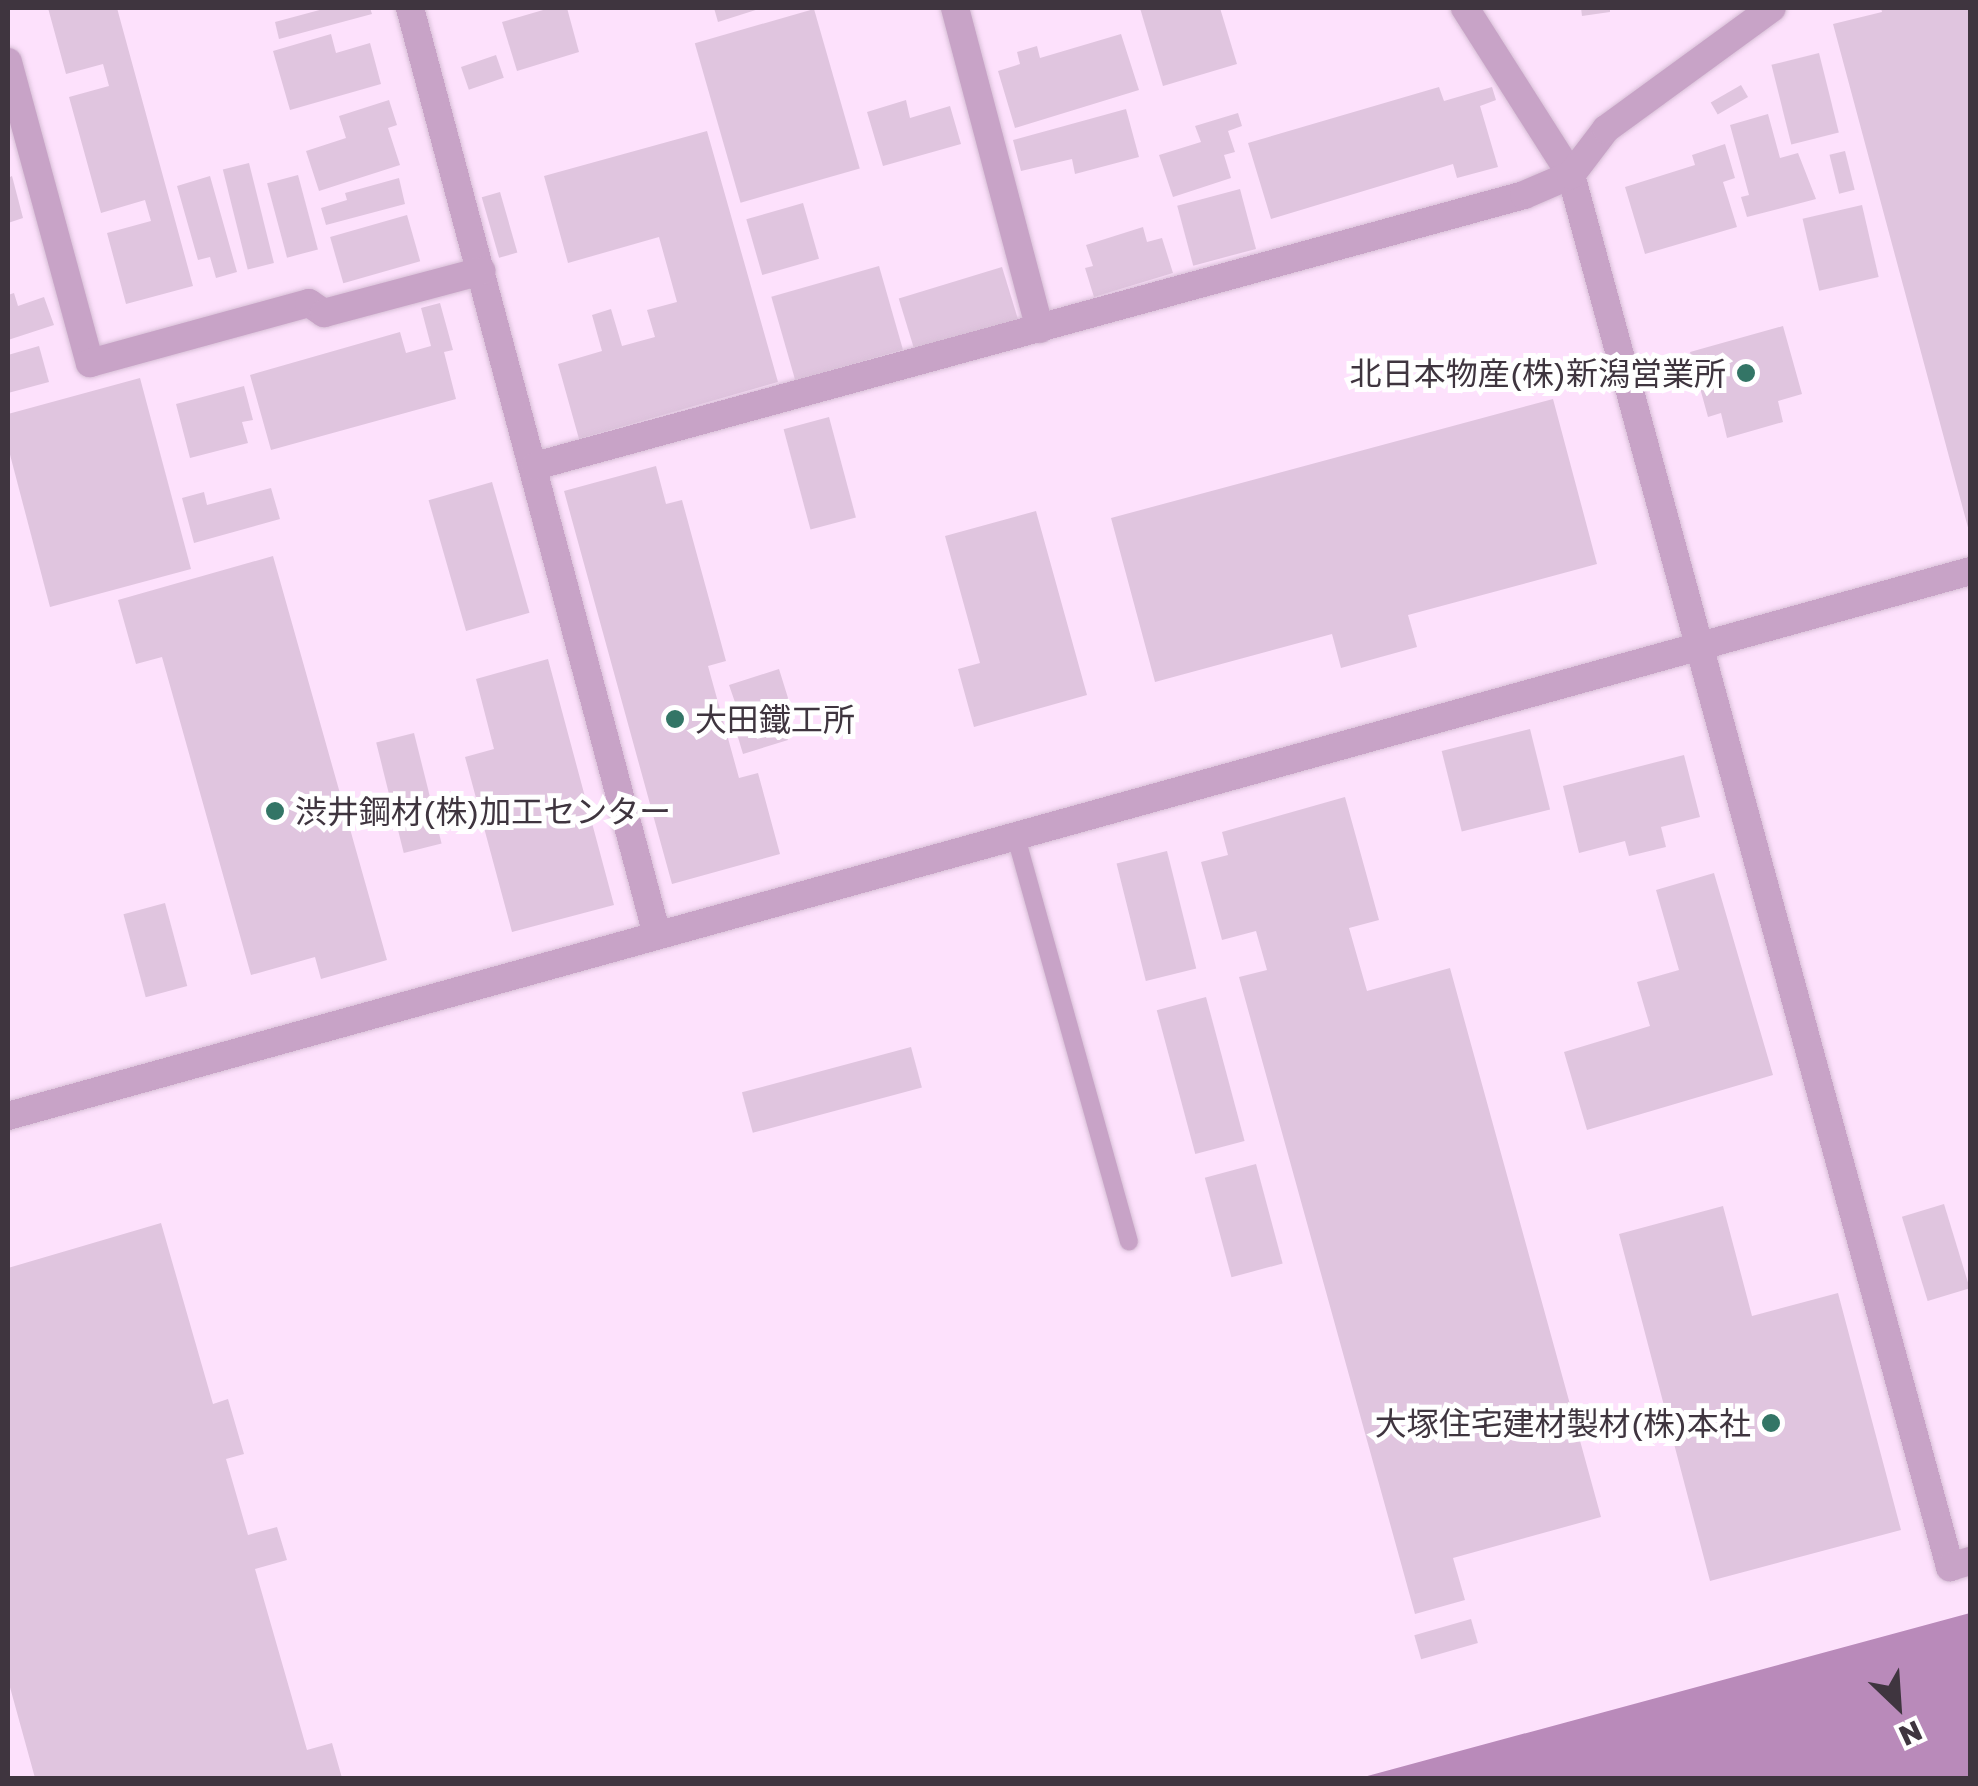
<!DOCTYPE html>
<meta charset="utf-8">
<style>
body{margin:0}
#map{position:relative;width:1978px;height:1786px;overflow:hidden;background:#fde1fc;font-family:"Golos Text","Noto Sans JP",sans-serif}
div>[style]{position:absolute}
.water>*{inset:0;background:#b98aba}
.building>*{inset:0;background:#e0c5df;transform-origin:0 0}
.roads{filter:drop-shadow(0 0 2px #d7bfd6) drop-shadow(0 0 2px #d7bfd6)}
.service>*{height:18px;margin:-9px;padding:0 9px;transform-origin:9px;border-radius:9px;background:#c8a3c7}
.minor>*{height:28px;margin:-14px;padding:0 14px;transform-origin:14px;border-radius:14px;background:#c8a3c7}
.dots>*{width:28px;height:28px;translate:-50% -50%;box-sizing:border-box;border:5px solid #fff;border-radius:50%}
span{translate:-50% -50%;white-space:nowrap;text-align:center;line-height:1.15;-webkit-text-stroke:10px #fff;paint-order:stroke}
.poi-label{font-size:32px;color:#3f353f}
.right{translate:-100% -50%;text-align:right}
.left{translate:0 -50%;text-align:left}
.frame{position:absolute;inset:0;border:10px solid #3f353f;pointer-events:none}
.north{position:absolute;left:1848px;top:1656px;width:100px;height:100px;-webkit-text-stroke:8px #fff;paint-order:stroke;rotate:155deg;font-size:28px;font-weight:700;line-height:40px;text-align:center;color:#3f353f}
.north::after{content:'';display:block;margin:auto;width:35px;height:45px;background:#3f353f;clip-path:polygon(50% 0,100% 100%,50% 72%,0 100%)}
</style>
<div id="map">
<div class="water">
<i style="clip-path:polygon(1970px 1613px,1970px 1778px,1359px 1778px,1360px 1778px)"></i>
</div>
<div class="building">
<i style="clip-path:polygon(48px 8px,117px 8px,193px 286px,126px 304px,107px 233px,151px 221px,145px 200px,101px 213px,69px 97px,109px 86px,103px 64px,66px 74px)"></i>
<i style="clip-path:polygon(327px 8px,370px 8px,372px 14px,279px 39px,275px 22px)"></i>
<i style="clip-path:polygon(550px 8px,567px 8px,579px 52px,517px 71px,502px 22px)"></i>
<i style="clip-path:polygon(714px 8px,762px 8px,718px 22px)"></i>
<i style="clip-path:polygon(1140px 8px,1220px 8px,1237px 64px,1163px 86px)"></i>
<i style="clip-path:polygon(1581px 8px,1610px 8px,1610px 12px,1582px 16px)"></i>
<i style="clip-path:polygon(1881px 8px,1970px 8px,1970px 535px,1833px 24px,1882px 12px)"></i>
<i style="left:814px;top:9px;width:166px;height:124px;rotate:74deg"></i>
<i style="clip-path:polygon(331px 34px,336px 53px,370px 43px,381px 84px,290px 110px,273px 51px)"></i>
<i style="clip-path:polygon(1121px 34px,1139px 90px,1015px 128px,998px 71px,1020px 64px,1017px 52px,1037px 46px,1040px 58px)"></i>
<i style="left:1819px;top:53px;width:82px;height:49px;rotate:76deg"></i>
<i style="left:496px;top:55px;width:24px;height:37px;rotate:71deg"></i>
<i style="left:1741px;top:85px;width:14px;height:35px;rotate:60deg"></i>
<i style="clip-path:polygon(1439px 87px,1444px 101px,1492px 87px,1496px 100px,1480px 106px,1498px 167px,1457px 178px,1453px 164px,1271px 219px,1248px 143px)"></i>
<i style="clip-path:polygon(389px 100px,397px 125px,388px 128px,400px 165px,319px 191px,306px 151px,346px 138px,339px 116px)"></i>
<i style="clip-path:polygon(906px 100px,910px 118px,950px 106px,961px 144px,883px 166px,867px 112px)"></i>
<i style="clip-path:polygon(1126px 109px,1139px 157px,1075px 174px,1072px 159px,1021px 171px,1013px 140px)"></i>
<i style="clip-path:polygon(1238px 113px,1242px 126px,1228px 131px,1235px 152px,1224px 155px,1231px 178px,1173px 197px,1159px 155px,1201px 142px,1195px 126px)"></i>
<i style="clip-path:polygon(1768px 114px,1780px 158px,1798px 153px,1816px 199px,1747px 217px,1741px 197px,1749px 195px,1730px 125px)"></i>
<i style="clip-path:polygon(707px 131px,778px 382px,579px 439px,558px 364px,602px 351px,592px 315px,611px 309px,622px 346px,655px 337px,647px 310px,677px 302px,659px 237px,568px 263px,544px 176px)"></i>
<i style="clip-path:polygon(1725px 144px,1735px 178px,1723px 182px,1737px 227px,1645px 254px,1625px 187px,1695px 165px,1692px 155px)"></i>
<i style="left:1845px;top:151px;width:40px;height:16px;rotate:76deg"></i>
<i style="left:249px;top:163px;width:103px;height:27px;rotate:76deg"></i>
<i style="left:298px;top:175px;width:77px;height:32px;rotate:75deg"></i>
<i style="clip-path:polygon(12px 176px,23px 218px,8px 223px,8px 178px)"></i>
<i style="clip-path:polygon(210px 176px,237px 272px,216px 278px,210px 257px,198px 260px,177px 186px)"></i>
<i style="clip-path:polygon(399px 178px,405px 204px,326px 225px,321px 208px,347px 200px,345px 193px)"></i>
<i style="left:1240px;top:189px;width:62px;height:65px;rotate:75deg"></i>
<i style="left:500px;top:192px;width:63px;height:19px;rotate:74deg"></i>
<i style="left:803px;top:203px;width:58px;height:59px;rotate:74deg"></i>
<i style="left:1862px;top:205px;width:74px;height:61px;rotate:77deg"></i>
<i style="left:407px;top:215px;width:48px;height:80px;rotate:74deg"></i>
<i style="clip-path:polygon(1143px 227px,1147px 242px,1162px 238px,1173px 273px,1094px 297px,1085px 268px,1093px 266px,1086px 245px)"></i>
<i style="left:879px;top:266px;width:87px;height:112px;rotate:74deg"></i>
<i style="left:1002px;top:267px;width:55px;height:108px;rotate:73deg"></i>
<i style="clip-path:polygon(14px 293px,18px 306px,44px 297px,54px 325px,8px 340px,8px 295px)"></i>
<i style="clip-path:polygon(440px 303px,453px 350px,444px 352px,456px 399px,271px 450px,250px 375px,400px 332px,406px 353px,431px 346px,421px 308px)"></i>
<i style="clip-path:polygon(1783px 326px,1802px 394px,1778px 401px,1783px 422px,1727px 438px,1721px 413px,1708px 417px,1690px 352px)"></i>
<i style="clip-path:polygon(39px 346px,49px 382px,8px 393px,8px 355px)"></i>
<i style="clip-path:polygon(140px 378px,191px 569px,50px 607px,8px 447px,8px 414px)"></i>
<i style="clip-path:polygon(244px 386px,253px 420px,242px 422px,248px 443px,190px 458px,176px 404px)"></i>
<i style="clip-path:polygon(1553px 399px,1597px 564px,1408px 615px,1417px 647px,1341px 668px,1332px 634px,1155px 682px,1111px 518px)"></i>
<i style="left:829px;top:417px;width:104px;height:47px;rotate:75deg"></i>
<i style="clip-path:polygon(656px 466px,666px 504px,682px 500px,726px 661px,708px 666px,739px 778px,758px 773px,780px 854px,672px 884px,564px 491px)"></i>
<i style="left:492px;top:482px;width:136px;height:66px;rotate:74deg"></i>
<i style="clip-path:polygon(271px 488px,280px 519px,194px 543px,182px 498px,204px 492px,207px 505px)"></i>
<i style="clip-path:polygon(1036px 511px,1087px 695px,974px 727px,958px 669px,980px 663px,945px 536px)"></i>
<i style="clip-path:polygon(273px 556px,387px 960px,321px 979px,315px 957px,251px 975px,162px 657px,136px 664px,118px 600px)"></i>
<i style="clip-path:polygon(548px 659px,614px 905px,512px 932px,465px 757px,494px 749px,476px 679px)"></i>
<i style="clip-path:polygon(779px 669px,793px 714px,781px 718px,788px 740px,743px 754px,731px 714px,738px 711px,729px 685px)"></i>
<i style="left:1530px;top:729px;width:83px;height:91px;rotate:76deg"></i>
<i style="left:414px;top:733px;width:114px;height:39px;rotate:76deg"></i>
<i style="clip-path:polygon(1684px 755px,1700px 817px,1661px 827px,1666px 847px,1629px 856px,1625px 841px,1579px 853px,1563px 786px)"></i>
<i style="clip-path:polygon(1345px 797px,1379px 920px,1349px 928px,1367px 991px,1450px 968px,1601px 1517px,1453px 1558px,1465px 1600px,1415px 1614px,1239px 977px,1267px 970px,1256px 931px,1222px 940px,1201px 862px,1228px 855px,1222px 832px)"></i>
<i style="left:1167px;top:851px;width:121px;height:52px;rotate:76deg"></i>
<i style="clip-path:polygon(1714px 873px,1773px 1075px,1587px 1130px,1564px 1052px,1650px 1026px,1637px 982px,1679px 970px,1656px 890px)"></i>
<i style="left:165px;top:903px;width:86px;height:43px;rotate:75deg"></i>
<i style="left:1206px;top:997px;width:149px;height:51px;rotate:75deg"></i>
<i style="left:911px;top:1047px;width:42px;height:175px;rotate:75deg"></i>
<i style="left:1256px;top:1164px;width:103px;height:53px;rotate:75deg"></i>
<i style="left:1944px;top:1204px;width:88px;height:44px;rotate:73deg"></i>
<i style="clip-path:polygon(1723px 1206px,1752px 1316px,1838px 1293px,1901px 1530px,1710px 1581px,1619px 1234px)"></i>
<i style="clip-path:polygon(161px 1223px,213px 1404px,228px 1399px,244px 1454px,226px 1459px,248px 1535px,277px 1527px,287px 1560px,255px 1569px,307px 1750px,332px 1743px,342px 1778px,35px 1778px,8px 1680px,8px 1268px)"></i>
<i style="left:1471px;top:1619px;width:25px;height:59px;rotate:74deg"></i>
</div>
<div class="roads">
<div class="service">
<i style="left:1016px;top:837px;width:420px;rotate:74.4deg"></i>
</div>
<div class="minor">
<i style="left:410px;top:8px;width:959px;rotate:75.08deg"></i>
<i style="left:955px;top:8px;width:332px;rotate:75.2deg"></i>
<i style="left:1465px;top:8px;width:198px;rotate:57.6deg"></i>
<i style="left:1571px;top:175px;width:1443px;rotate:74.77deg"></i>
<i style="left:1950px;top:1567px;width:21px;rotate:-17deg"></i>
<i style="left:8px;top:62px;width:312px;rotate:74.8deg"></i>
<i style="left:90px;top:363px;width:227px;rotate:-15.3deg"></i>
<i style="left:309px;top:303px;width:18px;rotate:34deg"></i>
<i style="left:324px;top:313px;width:163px;rotate:-14.9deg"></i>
<i style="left:535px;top:466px;width:1025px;rotate:-15.32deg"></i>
<i style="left:1524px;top:195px;width:51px;rotate:-23.1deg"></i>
<i style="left:1571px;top:175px;width:58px;rotate:-52.7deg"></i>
<i style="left:1606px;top:129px;width:205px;rotate:-36.1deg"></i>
<i style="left:8px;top:1116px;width:2036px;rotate:-15.52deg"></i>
</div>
</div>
<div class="dots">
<i style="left:1746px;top:373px;background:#337566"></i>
<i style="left:675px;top:719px;background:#337566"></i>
<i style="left:275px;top:811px;background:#337566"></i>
<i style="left:1771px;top:1423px;background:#337566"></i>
</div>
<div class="poi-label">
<span class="right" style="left:1726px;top:373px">北日本物産(株)新潟営業所</span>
<span class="left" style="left:695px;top:719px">大田鐵工所</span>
<span class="left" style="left:295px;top:811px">渋井鋼材(株)加工センター</span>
<span class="right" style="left:1751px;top:1423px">大塚住宅建材製材(株)本社</span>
</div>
<div class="frame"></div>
<div class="north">N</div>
</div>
